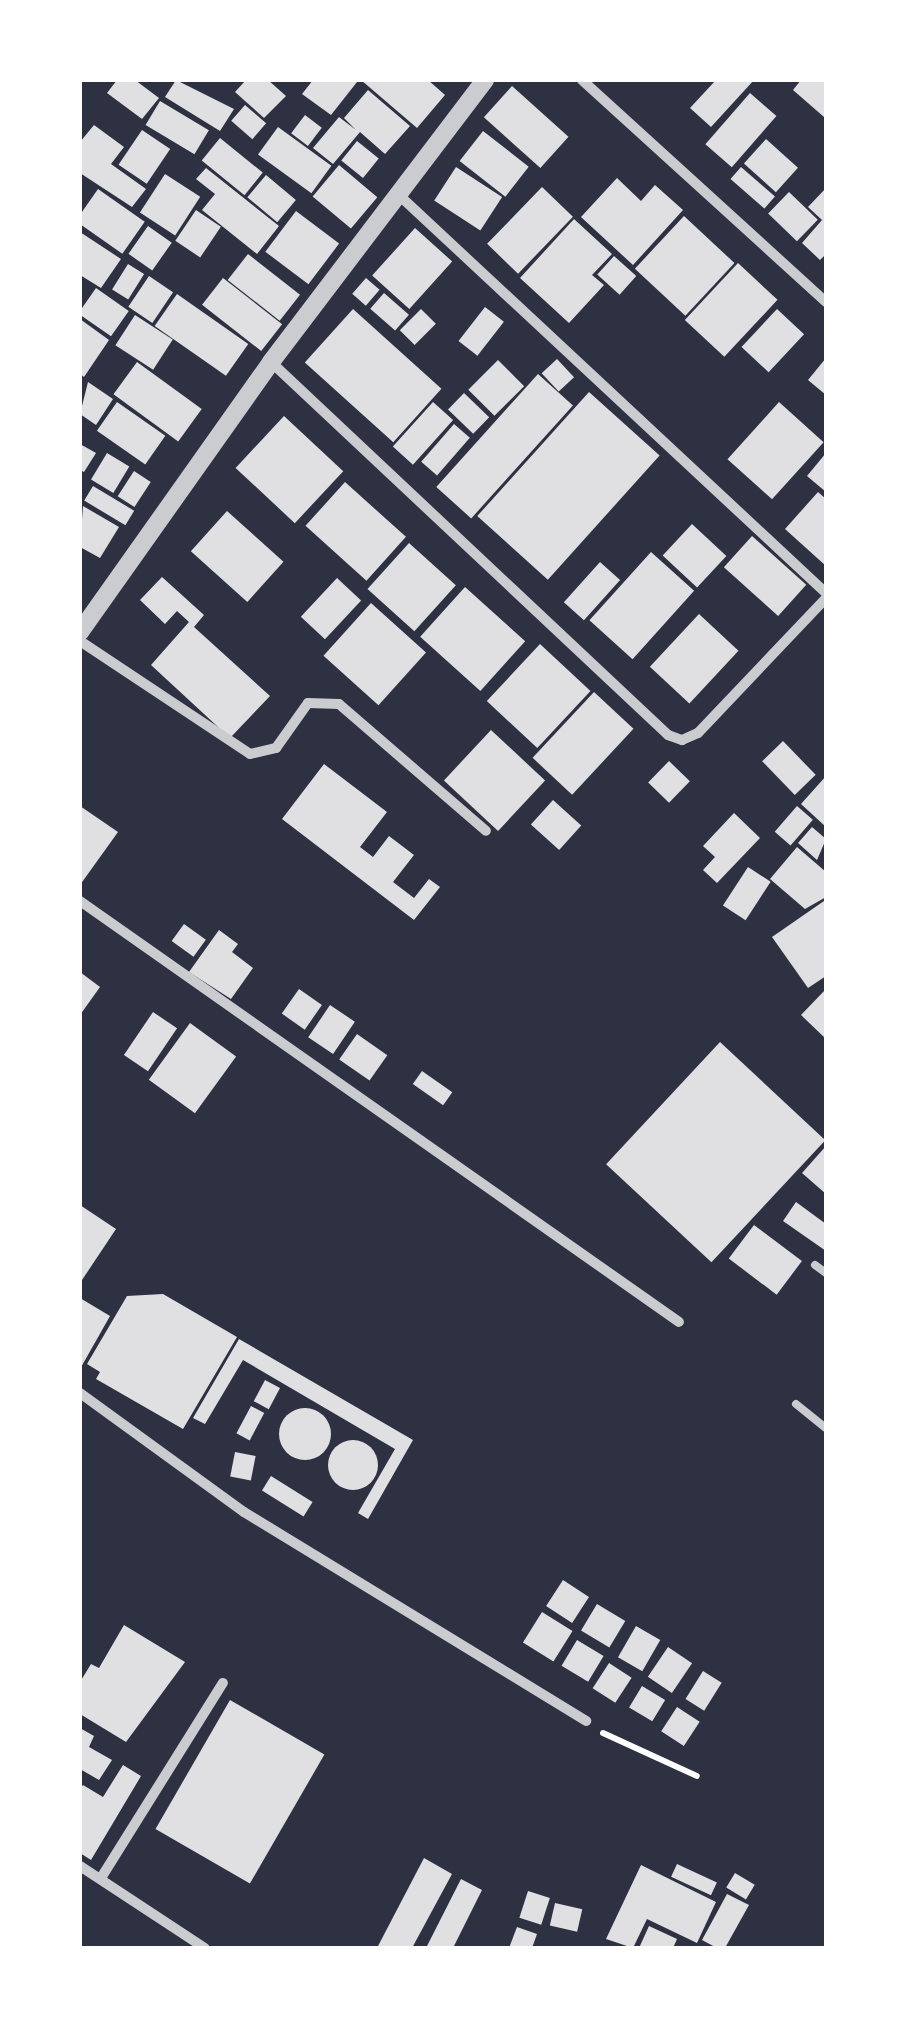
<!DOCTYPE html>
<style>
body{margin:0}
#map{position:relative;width:906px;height:2028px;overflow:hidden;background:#2d3142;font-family:Signika,sans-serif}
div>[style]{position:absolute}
.building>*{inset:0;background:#e0e0e3;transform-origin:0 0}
.round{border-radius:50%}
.path>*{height:6px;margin:-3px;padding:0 3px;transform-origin:3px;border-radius:3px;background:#fff}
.service>*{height:8px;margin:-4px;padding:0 4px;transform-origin:4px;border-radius:4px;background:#caccd0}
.minor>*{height:10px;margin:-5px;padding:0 5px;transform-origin:5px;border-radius:5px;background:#caccd0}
.tertiary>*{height:18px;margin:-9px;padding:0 9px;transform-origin:9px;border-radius:9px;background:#caccd0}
span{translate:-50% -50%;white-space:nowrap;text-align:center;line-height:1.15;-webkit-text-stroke:8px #fff;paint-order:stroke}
.frame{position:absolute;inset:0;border:82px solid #fff;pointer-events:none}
</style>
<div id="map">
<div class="building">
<i style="clip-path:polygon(117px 80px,135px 80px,159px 98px,142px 119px,107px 93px)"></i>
<i style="clip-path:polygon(176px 80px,234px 109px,220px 131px,165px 97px)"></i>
<i style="clip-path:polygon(246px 80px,268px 80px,286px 96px,264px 118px,235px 92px)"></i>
<i style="clip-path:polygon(313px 80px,355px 80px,357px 82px,331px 115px,302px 94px)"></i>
<i style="clip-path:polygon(361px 80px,428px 80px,445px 95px,417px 128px)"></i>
<i style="clip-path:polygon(716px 80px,754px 80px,711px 127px,690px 108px)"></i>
<i style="clip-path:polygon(801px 80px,826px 80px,824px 117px,793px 90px)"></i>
<i style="left:512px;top:86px;width:76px;height:42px;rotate:42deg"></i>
<i style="clip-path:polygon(368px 90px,410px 126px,385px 154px,360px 132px,333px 164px,313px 148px,339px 117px,356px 130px,344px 118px)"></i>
<i style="left:750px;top:93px;width:35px;height:68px;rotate:41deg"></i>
<i style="left:160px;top:101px;width:57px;height:28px;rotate:31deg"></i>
<i style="left:245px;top:105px;width:28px;height:21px;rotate:41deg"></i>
<i style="left:305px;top:115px;width:21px;height:23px;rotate:37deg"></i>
<i style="clip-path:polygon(94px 125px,124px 147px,111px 164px,146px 189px,132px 207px,80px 173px,80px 142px)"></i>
<i style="left:278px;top:127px;width:66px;height:34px;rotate:36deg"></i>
<i style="left:142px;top:130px;width:34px;height:42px;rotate:34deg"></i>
<i style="left:483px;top:131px;width:58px;height:38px;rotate:38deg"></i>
<i style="left:220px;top:138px;width:55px;height:29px;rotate:39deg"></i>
<i style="left:766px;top:139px;width:43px;height:33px;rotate:42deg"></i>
<i style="left:357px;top:141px;width:28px;height:25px;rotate:39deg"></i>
<i style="left:339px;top:165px;width:50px;height:41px;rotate:40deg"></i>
<i style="left:456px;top:167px;width:55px;height:40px;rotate:33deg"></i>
<i style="left:741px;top:167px;width:45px;height:16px;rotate:41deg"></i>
<i style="clip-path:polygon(206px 168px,279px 226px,257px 254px,202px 210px,215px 194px,196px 179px)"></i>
<i style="left:165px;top:174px;width:42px;height:46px;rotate:33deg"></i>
<i style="left:266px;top:175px;width:39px;height:29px;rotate:40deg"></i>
<i style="clip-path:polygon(617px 178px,641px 201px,655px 185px,683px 210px,633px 265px,581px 217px)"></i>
<i style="left:542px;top:187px;width:43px;height:79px;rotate:44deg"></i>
<i style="clip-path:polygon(826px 188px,826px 254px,820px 260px,802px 243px,822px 220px,808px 207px)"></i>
<i style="left:98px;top:189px;width:57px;height:39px;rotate:35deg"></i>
<i style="left:789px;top:192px;width:40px;height:30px;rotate:44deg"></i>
<i style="left:196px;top:210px;width:30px;height:37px;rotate:34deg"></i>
<i style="left:296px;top:211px;width:54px;height:51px;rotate:37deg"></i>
<i style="left:684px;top:216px;width:69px;height:72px;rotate:43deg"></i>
<i style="clip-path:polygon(574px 219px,612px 254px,592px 275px,604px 285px,569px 323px,520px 278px)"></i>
<i style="left:148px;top:226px;width:29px;height:34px;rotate:35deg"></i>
<i style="left:415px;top:228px;width:50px;height:64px;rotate:42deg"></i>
<i style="clip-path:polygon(80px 232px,121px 259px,101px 288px,80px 275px)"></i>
<i style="left:248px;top:254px;width:66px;height:33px;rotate:38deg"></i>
<i style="left:614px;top:256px;width:30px;height:25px;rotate:42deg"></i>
<i style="left:738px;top:263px;width:54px;height:78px;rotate:43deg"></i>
<i style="left:128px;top:264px;width:19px;height:30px;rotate:32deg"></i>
<i style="left:149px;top:276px;width:29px;height:37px;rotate:34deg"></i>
<i style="left:223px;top:278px;width:75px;height:34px;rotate:38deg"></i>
<i style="left:366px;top:278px;width:18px;height:21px;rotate:41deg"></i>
<i style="left:96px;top:288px;width:40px;height:31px;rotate:35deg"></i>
<i style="left:384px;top:293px;width:33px;height:21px;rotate:41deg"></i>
<i style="left:177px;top:294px;width:87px;height:39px;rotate:35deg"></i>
<i style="left:485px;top:307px;width:24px;height:43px;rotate:38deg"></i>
<i style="left:353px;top:309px;width:119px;height:72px;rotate:42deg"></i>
<i style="left:421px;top:309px;width:21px;height:30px;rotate:45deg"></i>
<i style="left:777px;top:309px;width:37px;height:52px;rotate:43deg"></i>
<i style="left:135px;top:315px;width:45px;height:36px;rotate:33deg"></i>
<i style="clip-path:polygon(80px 319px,109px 340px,84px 377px,80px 374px)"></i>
<i style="clip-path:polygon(826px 358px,826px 395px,808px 380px)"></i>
<i style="left:557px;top:359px;width:25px;height:21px;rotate:47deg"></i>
<i style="left:498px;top:360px;width:37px;height:42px;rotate:45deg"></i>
<i style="left:137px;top:362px;width:80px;height:40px;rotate:36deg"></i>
<i style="left:538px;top:374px;width:47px;height:152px;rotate:42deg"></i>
<i style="clip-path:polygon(88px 382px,113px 399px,96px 425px,80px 414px)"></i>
<i style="left:589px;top:392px;width:95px;height:167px;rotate:42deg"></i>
<i style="left:464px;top:393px;width:35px;height:23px;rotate:44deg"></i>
<i style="left:117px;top:402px;width:59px;height:35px;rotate:35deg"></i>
<i style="left:433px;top:402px;width:27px;height:60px;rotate:42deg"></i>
<i style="left:779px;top:402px;width:60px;height:77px;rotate:42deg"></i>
<i style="left:284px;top:416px;width:81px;height:71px;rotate:43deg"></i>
<i style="left:454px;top:424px;width:21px;height:50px;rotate:41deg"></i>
<i style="clip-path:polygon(80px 444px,96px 453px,84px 472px,80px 470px)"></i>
<i style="left:107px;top:453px;width:26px;height:31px;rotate:31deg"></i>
<i style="clip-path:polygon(826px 453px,826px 492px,807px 476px)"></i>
<i style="left:134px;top:471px;width:20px;height:30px;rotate:33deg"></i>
<i style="left:345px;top:482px;width:82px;height:59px;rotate:42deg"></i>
<i style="left:93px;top:486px;width:48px;height:17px;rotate:31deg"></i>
<i style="clip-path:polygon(818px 492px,826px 499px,826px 566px,785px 529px)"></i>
<i style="clip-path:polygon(83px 506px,119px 527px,100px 558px,80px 547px)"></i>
<i style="left:227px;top:511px;width:76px;height:54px;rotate:42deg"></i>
<i style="left:692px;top:524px;width:47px;height:43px;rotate:43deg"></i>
<i style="left:752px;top:536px;width:73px;height:42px;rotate:42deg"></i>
<i style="left:409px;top:543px;width:63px;height:62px;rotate:42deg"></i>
<i style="left:651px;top:552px;width:58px;height:92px;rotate:42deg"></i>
<i style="left:600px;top:562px;width:27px;height:54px;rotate:42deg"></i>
<i style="clip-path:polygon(162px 577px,204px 615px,194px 627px,270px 696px,230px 738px,151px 665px,189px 622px,177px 611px,165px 624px,140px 600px)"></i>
<i style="left:337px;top:578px;width:33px;height:53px;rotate:43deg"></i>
<i style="left:465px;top:587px;width:81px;height:67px;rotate:42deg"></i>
<i style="left:371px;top:603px;width:74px;height:71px;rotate:42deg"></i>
<i style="left:699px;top:614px;width:54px;height:72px;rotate:43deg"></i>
<i style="left:540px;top:644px;width:69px;height:78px;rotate:43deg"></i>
<i style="left:594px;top:692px;width:54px;height:90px;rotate:43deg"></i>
<i style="left:491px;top:730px;width:74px;height:69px;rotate:43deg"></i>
<i style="left:783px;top:741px;width:47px;height:29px;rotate:46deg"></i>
<i style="left:669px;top:761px;width:29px;height:30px;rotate:44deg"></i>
<i style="clip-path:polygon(324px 764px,387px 812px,360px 847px,373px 857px,389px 836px,414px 855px,393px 882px,414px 898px,429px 879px,440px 887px,414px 920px,282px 819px)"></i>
<i style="clip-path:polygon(826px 776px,826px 827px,801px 804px)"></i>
<i style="left:553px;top:800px;width:38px;height:33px;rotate:42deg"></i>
<i style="clip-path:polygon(80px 806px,118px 832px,80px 885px)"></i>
<i style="left:797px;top:806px;width:21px;height:34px;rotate:41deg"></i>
<i style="clip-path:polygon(734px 813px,760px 838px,717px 883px,703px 870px,715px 857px,703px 846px)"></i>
<i style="clip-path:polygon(812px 827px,826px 839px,817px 860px,798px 843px)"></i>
<i style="clip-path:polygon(797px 847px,826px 872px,826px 897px,805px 909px,770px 879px)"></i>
<i style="left:748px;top:867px;width:27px;height:46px;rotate:33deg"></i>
<i style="clip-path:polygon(824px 901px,826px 976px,808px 988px,772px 937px)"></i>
<i style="left:184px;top:924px;width:27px;height:21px;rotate:36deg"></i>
<i style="clip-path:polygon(219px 930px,238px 944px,232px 952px,253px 968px,231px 999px,189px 972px)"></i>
<i style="clip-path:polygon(80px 972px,100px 987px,80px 1015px)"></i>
<i style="left:299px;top:989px;width:28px;height:30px;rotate:35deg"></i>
<i style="clip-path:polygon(826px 989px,826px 1039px,801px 1015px)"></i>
<i style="left:330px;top:1005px;width:30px;height:39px;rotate:34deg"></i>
<i style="left:153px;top:1012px;width:29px;height:52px;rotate:34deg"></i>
<i style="left:190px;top:1023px;width:57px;height:70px;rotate:36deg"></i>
<i style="left:357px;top:1034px;width:37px;height:31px;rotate:35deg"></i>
<i style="left:720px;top:1042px;width:144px;height:167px;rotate:43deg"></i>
<i style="left:422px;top:1071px;width:37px;height:16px;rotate:35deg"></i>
<i style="clip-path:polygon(826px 1146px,826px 1194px,802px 1173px)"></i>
<i style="clip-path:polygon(796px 1202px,826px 1224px,826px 1251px,783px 1221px)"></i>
<i style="clip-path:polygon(80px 1205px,116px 1229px,80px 1283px)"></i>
<i style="left:754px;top:1225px;width:60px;height:42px;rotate:37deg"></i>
<i style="clip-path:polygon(163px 1294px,237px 1337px,183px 1429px,96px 1379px,100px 1372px,87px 1364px,127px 1296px)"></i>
<i style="clip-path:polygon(80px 1298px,110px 1316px,80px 1369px)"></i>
<i style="clip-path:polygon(239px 1339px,413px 1440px,368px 1519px,358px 1513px,395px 1449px,243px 1360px,205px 1424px,193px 1418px)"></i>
<i style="left:265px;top:1380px;width:17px;height:24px;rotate:28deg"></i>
<i style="left:251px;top:1406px;width:15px;height:31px;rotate:28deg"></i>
<i class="round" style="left:279px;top:1408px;width:52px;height:52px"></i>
<i class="round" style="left:328px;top:1440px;width:50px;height:50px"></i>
<i style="left:235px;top:1452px;width:21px;height:25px;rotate:11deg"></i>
<i style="left:271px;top:1476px;width:49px;height:17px;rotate:32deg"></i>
<i style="left:563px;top:1580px;width:31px;height:31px;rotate:33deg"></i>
<i style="left:597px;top:1604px;width:33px;height:31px;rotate:31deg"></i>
<i style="left:542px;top:1612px;width:36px;height:36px;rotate:32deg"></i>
<i style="clip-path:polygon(124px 1625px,185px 1662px,126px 1742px,80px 1714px,80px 1682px,91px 1664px,99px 1668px)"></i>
<i style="left:636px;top:1626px;width:28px;height:36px;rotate:30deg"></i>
<i style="left:577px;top:1640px;width:31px;height:30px;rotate:31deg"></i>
<i style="left:668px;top:1647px;width:29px;height:36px;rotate:34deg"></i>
<i style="left:609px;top:1663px;width:27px;height:30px;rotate:33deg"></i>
<i style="left:703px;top:1671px;width:22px;height:33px;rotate:32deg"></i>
<i style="left:642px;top:1686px;width:27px;height:25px;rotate:31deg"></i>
<i style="left:230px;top:1700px;width:109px;height:149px;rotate:30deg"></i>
<i style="left:677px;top:1707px;width:27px;height:29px;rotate:33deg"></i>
<i style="clip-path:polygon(80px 1728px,94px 1736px,89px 1747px,112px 1760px,99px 1780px,80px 1769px)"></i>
<i style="clip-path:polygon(123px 1765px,141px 1776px,91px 1860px,80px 1853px,80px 1789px,83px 1785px,103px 1797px)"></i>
<i style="clip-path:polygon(424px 1858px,452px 1874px,412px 1948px,377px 1948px)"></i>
<i style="left:677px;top:1864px;width:44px;height:14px;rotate:25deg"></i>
<i style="clip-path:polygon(641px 1865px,716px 1902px,697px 1943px,647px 1919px,633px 1948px,606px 1939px)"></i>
<i style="left:735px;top:1873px;width:23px;height:17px;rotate:31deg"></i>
<i style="clip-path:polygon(461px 1879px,482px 1890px,453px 1948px,426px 1948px)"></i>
<i style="left:528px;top:1891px;width:23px;height:28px;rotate:18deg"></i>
<i style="clip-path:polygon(727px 1894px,749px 1905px,725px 1948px,717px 1948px,702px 1940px)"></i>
<i style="left:555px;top:1903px;width:28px;height:23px;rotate:13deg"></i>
<i style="clip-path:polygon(649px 1926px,677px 1939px,673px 1948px,639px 1948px)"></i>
<i style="clip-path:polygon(517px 1927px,537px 1934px,532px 1948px,509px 1948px)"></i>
</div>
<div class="path">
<i style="left:603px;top:1733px;width:103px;rotate:24.6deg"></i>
</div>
<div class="service">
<i style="left:815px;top:1265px;width:14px;rotate:36deg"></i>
<i style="left:796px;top:1404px;width:38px;rotate:39deg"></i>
</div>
<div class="minor">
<i style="left:582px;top:80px;width:330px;rotate:42.3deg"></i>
<i style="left:401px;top:197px;width:581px;rotate:42.98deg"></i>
<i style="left:271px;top:362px;width:545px;rotate:43.21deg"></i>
<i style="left:668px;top:735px;width:15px;rotate:20deg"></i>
<i style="left:682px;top:740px;width:17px;rotate:-24deg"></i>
<i style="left:698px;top:733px;width:186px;rotate:-46.5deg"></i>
<i style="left:80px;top:641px;width:204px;rotate:33.6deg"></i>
<i style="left:250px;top:754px;width:27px;rotate:-13deg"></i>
<i style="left:276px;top:748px;width:55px;rotate:-54.6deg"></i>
<i style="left:308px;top:703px;width:31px;rotate:2deg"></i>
<i style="left:339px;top:704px;width:194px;rotate:40.8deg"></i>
<i style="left:80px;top:901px;width:732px;rotate:35.1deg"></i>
<i style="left:80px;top:1393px;width:203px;rotate:36deg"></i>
<i style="left:244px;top:1512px;width:401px;rotate:31.4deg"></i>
<i style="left:80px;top:1866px;width:149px;rotate:33.3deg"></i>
<i style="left:101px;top:1878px;width:230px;rotate:-58deg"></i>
</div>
<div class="tertiary">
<i style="left:80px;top:632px;width:331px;rotate:-54.7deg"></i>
<i style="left:271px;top:362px;width:354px;rotate:-52.8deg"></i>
</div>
<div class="frame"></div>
</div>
